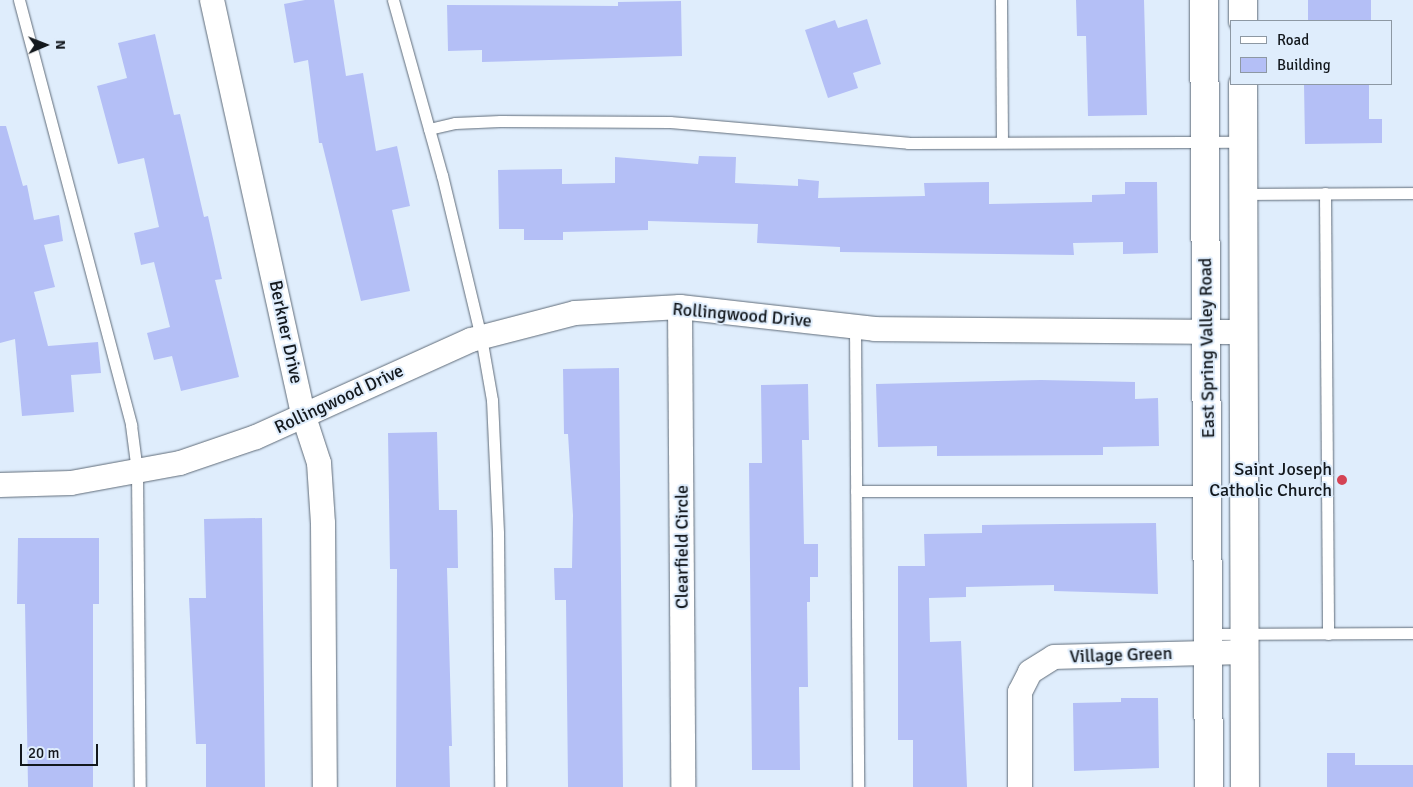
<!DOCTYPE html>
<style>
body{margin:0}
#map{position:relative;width:1413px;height:787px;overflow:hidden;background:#dfedfc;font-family:Signika,sans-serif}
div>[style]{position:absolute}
.building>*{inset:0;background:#b4bff6;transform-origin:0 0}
.roads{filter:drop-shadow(0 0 1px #606c79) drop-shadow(0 0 1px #606c79)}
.service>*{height:11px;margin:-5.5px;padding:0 5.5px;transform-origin:5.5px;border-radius:5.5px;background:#fff}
.minor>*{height:24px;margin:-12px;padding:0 12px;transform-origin:12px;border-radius:12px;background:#fff}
.tertiary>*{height:28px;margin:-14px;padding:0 14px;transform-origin:14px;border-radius:14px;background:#fff}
.dots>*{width:14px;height:14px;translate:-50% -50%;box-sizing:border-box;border:2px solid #dfedfc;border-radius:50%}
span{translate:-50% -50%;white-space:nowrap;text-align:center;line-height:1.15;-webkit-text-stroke:4px #dfedfc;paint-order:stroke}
.street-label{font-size:18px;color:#13181d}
.poi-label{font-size:18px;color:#13181d}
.right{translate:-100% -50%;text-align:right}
.legend{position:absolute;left:1230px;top:20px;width:162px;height:65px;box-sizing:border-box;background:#dfedfc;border:1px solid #8d98a3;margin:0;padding:6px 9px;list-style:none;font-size:15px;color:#13181d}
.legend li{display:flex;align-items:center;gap:10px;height:25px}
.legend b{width:25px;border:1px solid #8d98a3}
.north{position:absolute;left:20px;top:20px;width:50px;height:50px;-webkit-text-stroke:4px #dfedfc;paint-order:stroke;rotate:89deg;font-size:14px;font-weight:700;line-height:20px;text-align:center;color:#13181d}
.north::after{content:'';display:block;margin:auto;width:18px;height:22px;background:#13181d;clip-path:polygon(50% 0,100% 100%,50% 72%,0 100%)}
.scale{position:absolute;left:20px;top:744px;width:78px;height:22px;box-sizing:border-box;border:2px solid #13181d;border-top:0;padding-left:6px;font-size:15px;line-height:18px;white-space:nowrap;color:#13181d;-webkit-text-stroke:4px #dfedfc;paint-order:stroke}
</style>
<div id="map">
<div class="building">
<i style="clip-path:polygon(305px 0,334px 0,346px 76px,363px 73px,376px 151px,397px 146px,410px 206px,392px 210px,410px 291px,361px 301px,322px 143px,319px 143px,308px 60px,294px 63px,284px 4px)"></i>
<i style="clip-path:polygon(1076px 0,1144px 0,1147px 115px,1088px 116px,1086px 36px,1077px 36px)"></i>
<i style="left:1308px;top:0;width:63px;height:21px"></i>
<i style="clip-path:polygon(681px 1px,682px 56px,482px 62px,482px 50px,448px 51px,447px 5px,618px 6px,618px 2px)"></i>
<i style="clip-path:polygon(867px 19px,881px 64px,853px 73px,858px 88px,828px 98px,805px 30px,835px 20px,838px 28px)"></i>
<i style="clip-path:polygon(155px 34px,174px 115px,180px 114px,204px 217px,208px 216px,222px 279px,215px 280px,239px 377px,181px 391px,172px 356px,154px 360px,147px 333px,170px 327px,154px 262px,141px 265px,134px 233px,159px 227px,144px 158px,118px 164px,97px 86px,127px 78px,118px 43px)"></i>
<i style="clip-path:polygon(1304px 84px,1369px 84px,1369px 119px,1382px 119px,1382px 143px,1305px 144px)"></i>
<i style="clip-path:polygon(0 126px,6px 126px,23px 186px,27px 185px,34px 220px,59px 215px,63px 241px,44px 245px,55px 287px,34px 292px,48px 346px,98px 342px,101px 373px,71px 375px,74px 412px,22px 416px,15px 339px,0 343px)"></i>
<i style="clip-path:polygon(699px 156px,736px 157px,735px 183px,798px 186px,798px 179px,819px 181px,818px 198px,925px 196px,924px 183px,989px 182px,989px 204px,1092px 202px,1092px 195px,1125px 194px,1125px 182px,1157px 182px,1158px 253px,1123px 254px,1123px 242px,1073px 243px,1074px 255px,840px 252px,840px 247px,757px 243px,758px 224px,648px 221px,648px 230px,563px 232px,563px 240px,524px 240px,524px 229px,499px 229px,498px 170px,562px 169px,562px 184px,615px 183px,615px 157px,698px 164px)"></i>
<i style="clip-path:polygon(619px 368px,623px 787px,568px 787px,566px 600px,555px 600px,554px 568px,572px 568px,573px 515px,568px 434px,564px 434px,563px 369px)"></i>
<i style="clip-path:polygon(1041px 380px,1135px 382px,1135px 399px,1158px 398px,1159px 446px,1103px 447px,1103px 455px,937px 456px,937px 446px,878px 447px,876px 384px)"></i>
<i style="clip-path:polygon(808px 384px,809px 440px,802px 440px,804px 544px,818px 544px,818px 577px,810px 577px,810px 602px,807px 602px,808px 687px,799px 687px,800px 770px,752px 770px,749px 463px,762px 463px,761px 385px)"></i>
<i style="clip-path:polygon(437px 432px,439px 510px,457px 510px,458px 568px,447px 568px,452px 746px,449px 746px,450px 787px,396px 787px,397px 569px,390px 569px,388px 433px)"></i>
<i style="clip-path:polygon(262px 518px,265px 787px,206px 787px,206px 744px,196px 744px,189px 598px,206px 598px,204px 519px)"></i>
<i style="clip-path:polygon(1156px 523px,1158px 594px,1054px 591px,1054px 585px,966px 587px,966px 597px,929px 598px,930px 642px,961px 641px,967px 787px,913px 787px,913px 740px,898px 740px,898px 566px,925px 566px,924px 534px,982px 533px,982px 525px)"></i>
<i style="clip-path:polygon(18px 538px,99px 538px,99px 604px,93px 604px,93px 787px,28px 787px,25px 604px,17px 604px)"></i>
<i style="clip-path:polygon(1121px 698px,1158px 698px,1159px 768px,1074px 771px,1073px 703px,1121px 702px)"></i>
<i style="clip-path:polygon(1327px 753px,1355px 753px,1355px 765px,1413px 765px,1413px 787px,1327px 787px)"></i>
</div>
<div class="roads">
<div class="service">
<i style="left:19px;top:0;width:440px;rotate:75.2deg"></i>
<i style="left:131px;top:425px;width:46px;rotate:82.6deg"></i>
<i style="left:137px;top:471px;width:316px;rotate:89.5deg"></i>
<i style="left:393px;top:0;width:182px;rotate:74.4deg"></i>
<i style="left:442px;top:175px;width:167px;rotate:76.5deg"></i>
<i style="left:481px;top:337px;width:64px;rotate:80.1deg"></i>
<i style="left:492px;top:400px;width:133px;rotate:87.4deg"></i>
<i style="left:498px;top:533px;width:254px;rotate:89.5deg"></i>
<i style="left:1001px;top:0;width:142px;rotate:89.6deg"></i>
<i style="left:429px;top:129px;width:27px;rotate:-13deg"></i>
<i style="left:455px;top:123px;width:45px;rotate:-2.5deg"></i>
<i style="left:500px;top:121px;width:170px;rotate:0.3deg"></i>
<i style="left:670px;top:122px;width:239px;rotate:5deg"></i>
<i style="left:908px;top:143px;width:335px;rotate:-0.2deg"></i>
<i style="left:1325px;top:193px;width:441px;rotate:89.6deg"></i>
<i style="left:1244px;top:194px;width:169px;rotate:-0.3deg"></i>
<i style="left:855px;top:327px;width:460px;rotate:89.6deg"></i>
<i style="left:856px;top:491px;width:351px"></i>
<i style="left:1210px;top:634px;width:203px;rotate:-0.3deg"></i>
</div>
<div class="minor">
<i style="left:212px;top:0;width:427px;rotate:77.6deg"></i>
<i style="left:304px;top:417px;width:48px;rotate:71.9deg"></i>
<i style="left:319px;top:463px;width:60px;rotate:86.2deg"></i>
<i style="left:323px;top:523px;width:264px;rotate:89.6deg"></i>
<i style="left:680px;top:307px;width:480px;rotate:89.6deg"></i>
<i style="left:0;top:485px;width:71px;rotate:-1.6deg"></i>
<i style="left:71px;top:483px;width:111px;rotate:-10.4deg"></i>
<i style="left:180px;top:463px;width:80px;rotate:-18.9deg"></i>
<i style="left:256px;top:437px;width:236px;rotate:-24.3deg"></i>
<i style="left:471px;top:340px;width:107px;rotate:-14.6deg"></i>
<i style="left:575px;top:313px;width:105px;rotate:-3.3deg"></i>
<i style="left:680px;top:307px;width:196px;rotate:6.4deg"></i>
<i style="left:875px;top:329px;width:369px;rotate:0.5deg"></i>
<i style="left:1020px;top:787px;width:95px;rotate:-90deg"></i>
<i style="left:1020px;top:692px;width:22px;rotate:-63deg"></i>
<i style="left:1030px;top:672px;width:28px;rotate:-32deg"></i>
<i style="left:1054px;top:657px;width:189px;rotate:-1.5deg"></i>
</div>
<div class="tertiary">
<i style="left:1204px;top:0;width:787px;rotate:89.64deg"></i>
<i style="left:1243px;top:0;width:21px;rotate:90deg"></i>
<i style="left:1243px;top:84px;width:703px;rotate:89.84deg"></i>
</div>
</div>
<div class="dots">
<i style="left:1342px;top:480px;background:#d44354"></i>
</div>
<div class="street-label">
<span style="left:742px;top:315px;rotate:5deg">Rollingwood Drive</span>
<span style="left:286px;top:332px;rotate:78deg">Berkner Drive</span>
<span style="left:1207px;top:348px;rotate:-91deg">East Spring Valley Road</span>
<span style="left:339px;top:399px;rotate:-25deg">Rollingwood Drive</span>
<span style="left:682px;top:547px;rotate:-90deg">Clearfield Circle</span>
<span style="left:1121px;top:655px;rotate:-2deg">Village Green</span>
</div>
<div class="poi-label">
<span class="right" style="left:1332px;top:480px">Saint Joseph<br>Catholic Church</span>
</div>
<ul class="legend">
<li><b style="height:6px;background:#fff"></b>Road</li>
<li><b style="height:14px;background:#b4bff6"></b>Building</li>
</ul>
<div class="north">N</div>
<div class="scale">20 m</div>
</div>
